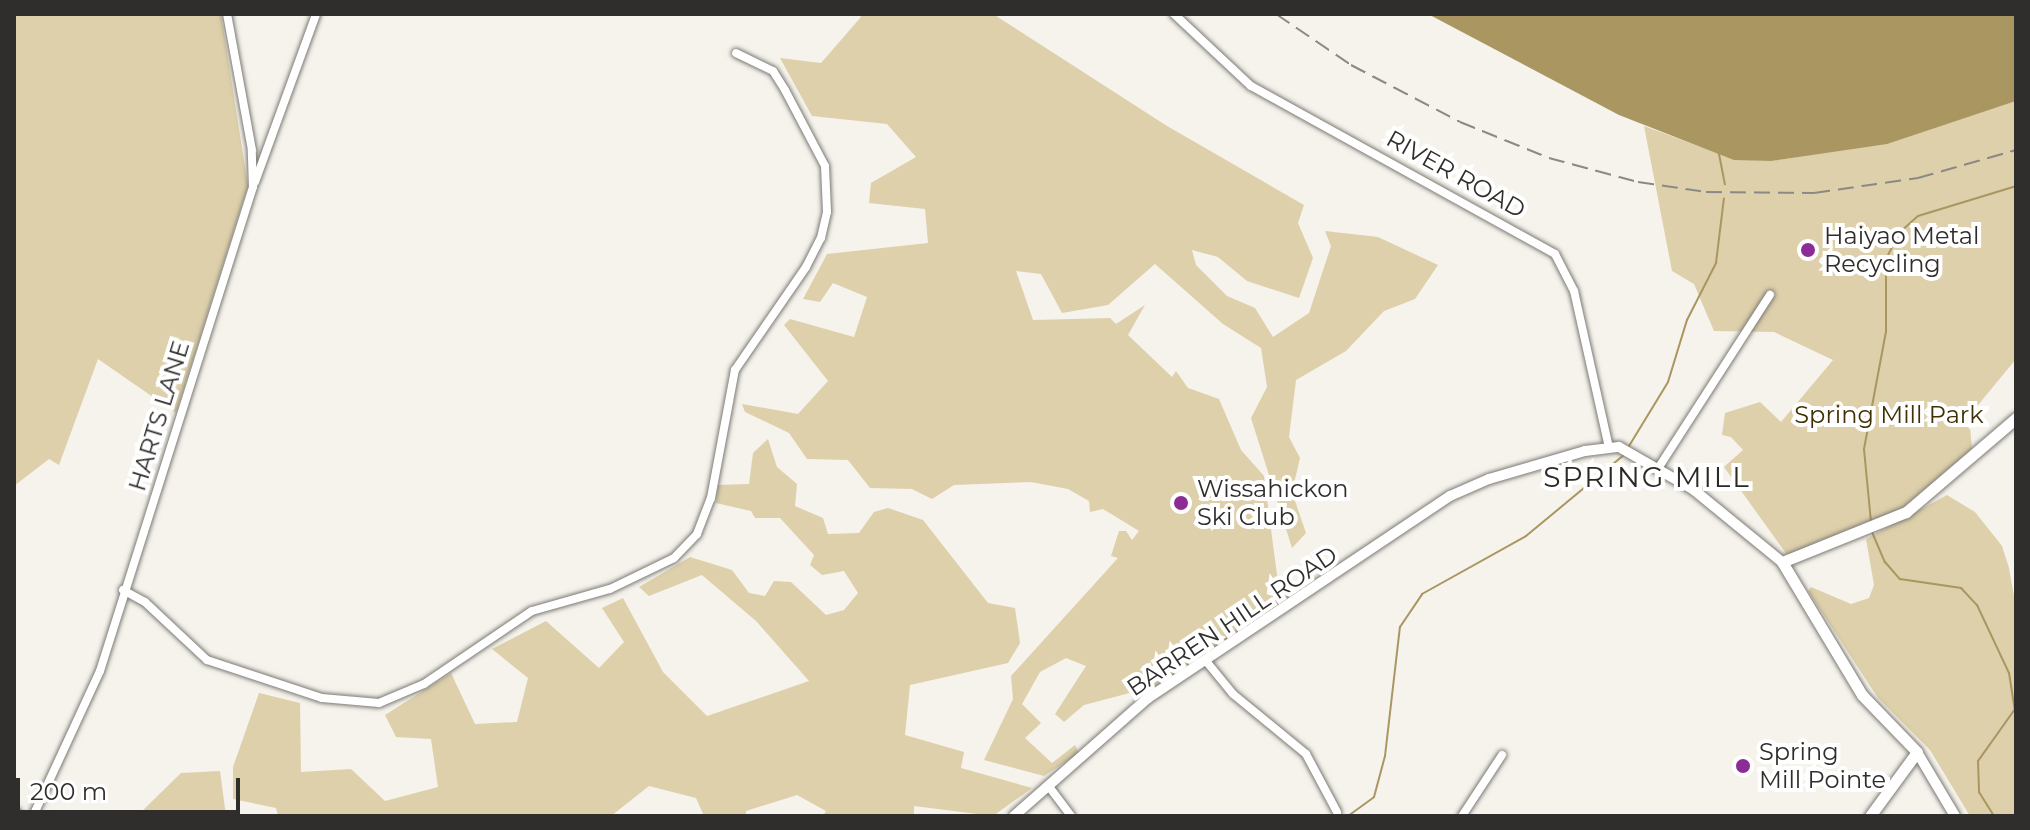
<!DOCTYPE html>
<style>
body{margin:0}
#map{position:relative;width:2030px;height:830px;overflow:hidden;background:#f5f3ec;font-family:Montserrat,sans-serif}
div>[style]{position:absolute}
.green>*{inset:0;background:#ddd0ab}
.water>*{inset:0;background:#a99661}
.stream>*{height:2px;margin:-1px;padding:0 1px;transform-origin:1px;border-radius:1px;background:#a99661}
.roads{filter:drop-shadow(0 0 2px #7d7a75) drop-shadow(0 0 2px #7d7a75)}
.minor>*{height:8px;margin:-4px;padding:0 4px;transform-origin:4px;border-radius:4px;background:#fff}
.tertiary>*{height:10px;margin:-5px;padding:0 5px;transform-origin:5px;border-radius:5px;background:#fff}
.secondary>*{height:11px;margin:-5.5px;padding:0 5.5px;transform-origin:5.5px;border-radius:5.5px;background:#fff}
.rail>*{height:2px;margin-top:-1px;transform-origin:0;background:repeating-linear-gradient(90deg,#8a8985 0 16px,transparent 0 24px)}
.dots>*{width:22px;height:22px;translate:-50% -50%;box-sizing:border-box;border:4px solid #fff;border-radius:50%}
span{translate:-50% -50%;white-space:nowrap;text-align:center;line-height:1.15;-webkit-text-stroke:8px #fff;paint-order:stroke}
.street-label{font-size:24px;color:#2f2e2c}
.poi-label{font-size:24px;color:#2f2e2c}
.left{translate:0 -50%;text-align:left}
.park-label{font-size:24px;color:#3f3103}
.quarter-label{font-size:28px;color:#2b2924;letter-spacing:2px}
.frame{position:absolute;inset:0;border:16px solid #2f2e2c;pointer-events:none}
.scale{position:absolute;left:16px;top:778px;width:224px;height:36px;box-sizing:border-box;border:4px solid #2f2e2c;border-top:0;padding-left:10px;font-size:24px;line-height:28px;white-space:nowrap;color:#2f2e2c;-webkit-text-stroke:6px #fff;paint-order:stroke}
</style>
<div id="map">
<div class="green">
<i style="clip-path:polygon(14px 14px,221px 14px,248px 186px,176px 413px,98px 359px,59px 465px,49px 459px,14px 486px)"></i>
<i style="clip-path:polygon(858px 14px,993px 14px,1167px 126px,1304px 205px,1298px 223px,1313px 258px,1299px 298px,1247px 281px,1218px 257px,1192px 250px,1196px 265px,1227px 296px,1255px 308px,1273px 337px,1309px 313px,1331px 246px,1325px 231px,1378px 237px,1438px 265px,1415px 299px,1384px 311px,1346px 351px,1296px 380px,1289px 437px,1300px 458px,1292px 492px,1306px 533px,1292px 548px,1251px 418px,1267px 387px,1261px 348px,1223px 324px,1155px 264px,1108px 305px,1062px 313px,1041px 274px,1016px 271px,1033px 320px,1110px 318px,1116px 324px,1145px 305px,1128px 335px,1172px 377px,1176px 371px,1188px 388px,1219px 399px,1241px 450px,1264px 476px,1277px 575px,1293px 604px,1144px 694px,1141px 690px,1084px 705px,1064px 722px,1055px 714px,1086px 666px,1066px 658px,1040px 672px,1022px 704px,1041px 723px,1025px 738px,1052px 763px,1075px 745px,1079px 753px,1044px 776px,984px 760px,1013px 699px,1011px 676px,1118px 558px,1111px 556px,1119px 531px,1126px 531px,1132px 540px,1139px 531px,1103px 509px,1090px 512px,1089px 501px,1068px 489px,1031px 482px,954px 485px,932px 499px,912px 489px,870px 488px,848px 460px,807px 459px,789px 433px,745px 412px,742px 404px,798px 414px,828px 381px,784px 325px,790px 319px,854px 337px,867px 297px,833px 283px,820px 302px,803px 299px,827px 254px,928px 243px,925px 209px,869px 203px,871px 183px,916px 157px,887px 124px,812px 116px,780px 58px,821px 63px,861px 17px)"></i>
<i style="clip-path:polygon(2016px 101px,2016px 359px,1969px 416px,1972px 449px,1922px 502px,1790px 559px,1724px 467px,1743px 450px,1731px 437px,1722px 435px,1725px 413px,1760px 402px,1781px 422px,1833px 360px,1774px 332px,1714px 331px,1694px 284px,1672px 271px,1644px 126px,1734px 159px,1771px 161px,1891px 142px)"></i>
<i style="clip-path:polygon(768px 439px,777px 467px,797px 484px,795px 506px,823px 518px,828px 534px,859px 533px,874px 512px,888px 508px,923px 520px,988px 603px,1015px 608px,1020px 643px,1008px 663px,910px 685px,905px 735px,964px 752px,961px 768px,1032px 788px,993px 816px,914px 806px,914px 816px,823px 816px,826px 811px,797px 795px,746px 811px,746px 816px,704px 816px,696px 798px,649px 786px,611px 816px,278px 816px,276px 808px,233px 799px,233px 767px,259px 693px,300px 703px,301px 772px,351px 769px,385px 801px,438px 787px,431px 739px,396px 737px,385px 715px,451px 673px,475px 724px,517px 722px,528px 678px,492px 649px,546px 621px,599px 668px,624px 642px,602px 608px,623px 598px,663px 672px,707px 716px,809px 681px,756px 621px,702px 575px,649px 596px,639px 587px,690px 557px,732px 570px,749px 593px,765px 596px,774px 581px,791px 582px,826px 615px,844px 610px,858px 593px,844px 571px,822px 575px,810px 565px,814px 555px,780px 518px,755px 518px,751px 511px,716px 503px,718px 485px,749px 484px,753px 453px)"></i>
<i style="clip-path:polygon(1947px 495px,1975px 512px,2002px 546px,2009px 568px,2016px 608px,2016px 816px,1970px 816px,1930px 750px,1878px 698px,1808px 591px,1811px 587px,1851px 604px,1869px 598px,1874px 585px,1866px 539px)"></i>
<i style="clip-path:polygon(220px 771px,226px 816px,137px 816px,181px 773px)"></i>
</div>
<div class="water">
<i style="clip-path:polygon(1428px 14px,2016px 14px,2016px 101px,1887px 144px,1771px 161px,1734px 160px,1619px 115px)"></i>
</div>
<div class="stream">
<i style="left:1719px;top:154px;width:31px;rotate:79deg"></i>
<i style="left:1629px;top:446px;width:75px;rotate:-58.6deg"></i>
<i style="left:1668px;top:382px;width:65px;rotate:-73deg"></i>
<i style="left:1687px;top:320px;width:64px;rotate:-63deg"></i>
<i style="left:1716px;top:263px;width:65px;rotate:-83deg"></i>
<i style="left:1871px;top:522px;width:73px;rotate:-95.5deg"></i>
<i style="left:1864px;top:449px;width:119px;rotate:-79.4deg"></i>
<i style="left:1886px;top:332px;width:73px;rotate:-90deg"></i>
<i style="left:1886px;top:259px;width:29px;rotate:-63deg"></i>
<i style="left:1899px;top:233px;width:25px;rotate:-42deg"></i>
<i style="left:1918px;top:216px;width:102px;rotate:-17deg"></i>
<i style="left:1872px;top:532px;width:33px;rotate:67deg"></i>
<i style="left:1885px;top:562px;width:23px;rotate:49deg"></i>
<i style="left:1900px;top:579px;width:62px;rotate:8.4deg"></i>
<i style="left:1961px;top:588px;width:23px;rotate:47deg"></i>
<i style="left:1977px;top:605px;width:75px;rotate:64.8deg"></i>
<i style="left:2009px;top:673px;width:36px;rotate:81deg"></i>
<i style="left:2015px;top:709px;width:64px;rotate:125.4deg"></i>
<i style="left:1978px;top:761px;width:31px;rotate:88deg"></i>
<i style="left:1979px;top:792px;width:28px;rotate:58deg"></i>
<i style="left:1348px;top:816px;width:32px;rotate:-36deg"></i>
<i style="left:1374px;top:797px;width:42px;rotate:-75deg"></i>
<i style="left:1385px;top:756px;width:130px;rotate:-83.4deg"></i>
<i style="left:1400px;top:627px;width:40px;rotate:-56deg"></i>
<i style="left:1422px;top:594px;width:119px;rotate:-29.1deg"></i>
<i style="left:1526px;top:536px;width:127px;rotate:-39.6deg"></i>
</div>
<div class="roads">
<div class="minor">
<i style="left:1174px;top:14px;width:105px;rotate:43.1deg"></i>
<i style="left:1251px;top:86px;width:347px;rotate:28.9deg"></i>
<i style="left:1555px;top:254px;width:42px;rotate:62.8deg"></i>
<i style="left:1574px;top:291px;width:160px;rotate:77.4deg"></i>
<i style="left:255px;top:182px;width:179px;rotate:-70deg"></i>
<i style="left:1659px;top:467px;width:205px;rotate:-57.2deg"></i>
<i style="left:123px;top:590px;width:25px;rotate:29deg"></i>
<i style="left:145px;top:602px;width:85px;rotate:43.1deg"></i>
<i style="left:207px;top:660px;width:121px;rotate:18.3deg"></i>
<i style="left:322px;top:698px;width:57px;rotate:5deg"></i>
<i style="left:379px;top:703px;width:49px;rotate:-22.9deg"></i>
<i style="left:424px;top:684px;width:130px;rotate:-34.1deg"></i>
<i style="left:532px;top:611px;width:81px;rotate:-15.8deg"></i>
<i style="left:610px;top:589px;width:71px;rotate:-25.8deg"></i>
<i style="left:674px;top:558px;width:33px;rotate:-46deg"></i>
<i style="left:697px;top:534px;width:39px;rotate:-69deg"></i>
<i style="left:711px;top:498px;width:130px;rotate:-79.4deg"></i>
<i style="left:735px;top:370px;width:125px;rotate:-55.4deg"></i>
<i style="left:806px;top:267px;width:33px;rotate:-63deg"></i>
<i style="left:821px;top:238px;width:27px;rotate:-77deg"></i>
<i style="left:827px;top:212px;width:46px;rotate:-92.5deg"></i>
<i style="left:825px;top:166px;width:86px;rotate:-117.8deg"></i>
<i style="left:785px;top:90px;width:22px;rotate:-122deg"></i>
<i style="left:773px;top:71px;width:41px;rotate:-154.1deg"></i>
<i style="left:1206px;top:661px;width:43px;rotate:50.7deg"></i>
<i style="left:1233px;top:694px;width:94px;rotate:39.4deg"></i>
<i style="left:1306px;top:754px;width:66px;rotate:61.9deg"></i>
<i style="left:1050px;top:788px;width:35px;rotate:53deg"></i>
<i style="left:14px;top:810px;width:8px;rotate:45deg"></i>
<i style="left:33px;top:816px;width:160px;rotate:-65.2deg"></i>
<i style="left:100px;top:671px;width:508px;rotate:-72.46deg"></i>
<i style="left:253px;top:187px;width:37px;rotate:-92deg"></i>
<i style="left:252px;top:150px;width:138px;rotate:-100.4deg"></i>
<i style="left:1462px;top:816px;width:73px;rotate:-56.7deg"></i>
</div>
<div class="tertiary">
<i style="left:1917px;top:752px;width:74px;rotate:59.3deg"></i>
<i style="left:1014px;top:816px;width:179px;rotate:-41.4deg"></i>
<i style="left:1148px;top:698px;width:363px;rotate:-33.8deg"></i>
<i style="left:1450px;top:496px;width:43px;rotate:-23.6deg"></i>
<i style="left:1489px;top:479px;width:100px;rotate:-16.3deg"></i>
<i style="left:1585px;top:451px;width:34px;rotate:-7deg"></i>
<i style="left:1619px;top:447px;width:86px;rotate:29.8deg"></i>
<i style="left:1694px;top:490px;width:114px;rotate:39.3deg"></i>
</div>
<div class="secondary">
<i style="left:1870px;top:816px;width:79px;rotate:-53.7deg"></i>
<i style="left:1917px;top:752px;width:79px;rotate:-134deg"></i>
<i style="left:1862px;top:695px;width:155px;rotate:-121deg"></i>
<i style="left:1782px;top:562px;width:134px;rotate:-22deg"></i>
<i style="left:1906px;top:512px;width:145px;rotate:-40.5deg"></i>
</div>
</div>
<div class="rail">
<i style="left:1276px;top:14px;width:91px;rotate:34.2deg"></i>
<i style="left:1351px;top:65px;width:123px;rotate:27.6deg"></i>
<i style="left:1460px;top:122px;width:96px;rotate:22deg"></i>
<i style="left:1549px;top:158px;width:92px;rotate:15.1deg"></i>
<i style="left:1638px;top:182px;width:69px;rotate:8.4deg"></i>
<i style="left:1706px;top:192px;width:108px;rotate:0.5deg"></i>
<i style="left:1814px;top:193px;width:105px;rotate:-8.2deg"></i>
<i style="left:1918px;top:178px;width:102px;rotate:-15.9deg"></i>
</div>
<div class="dots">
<i style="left:1808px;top:250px;background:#8c2d97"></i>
<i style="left:1181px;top:503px;background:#8c2d97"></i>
<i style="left:1743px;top:766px;background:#8c2d97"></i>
</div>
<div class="street-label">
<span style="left:1456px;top:174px;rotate:29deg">RIVER ROAD</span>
<span style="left:159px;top:416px;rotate:-73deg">HARTS LANE</span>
<span style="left:1232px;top:621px;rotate:-34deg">BARREN HILL ROAD</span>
</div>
<div class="poi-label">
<span class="left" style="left:1824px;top:250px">Haiyao Metal<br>Recycling</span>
<span class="left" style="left:1197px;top:503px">Wissahickon<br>Ski Club</span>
<span class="left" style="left:1759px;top:766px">Spring<br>Mill Pointe</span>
</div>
<div class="park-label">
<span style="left:1889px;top:415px">Spring Mill Park</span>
</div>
<div class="quarter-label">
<span style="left:1647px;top:477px">SPRING MILL</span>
</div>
<div class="frame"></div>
<div class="scale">200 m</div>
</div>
